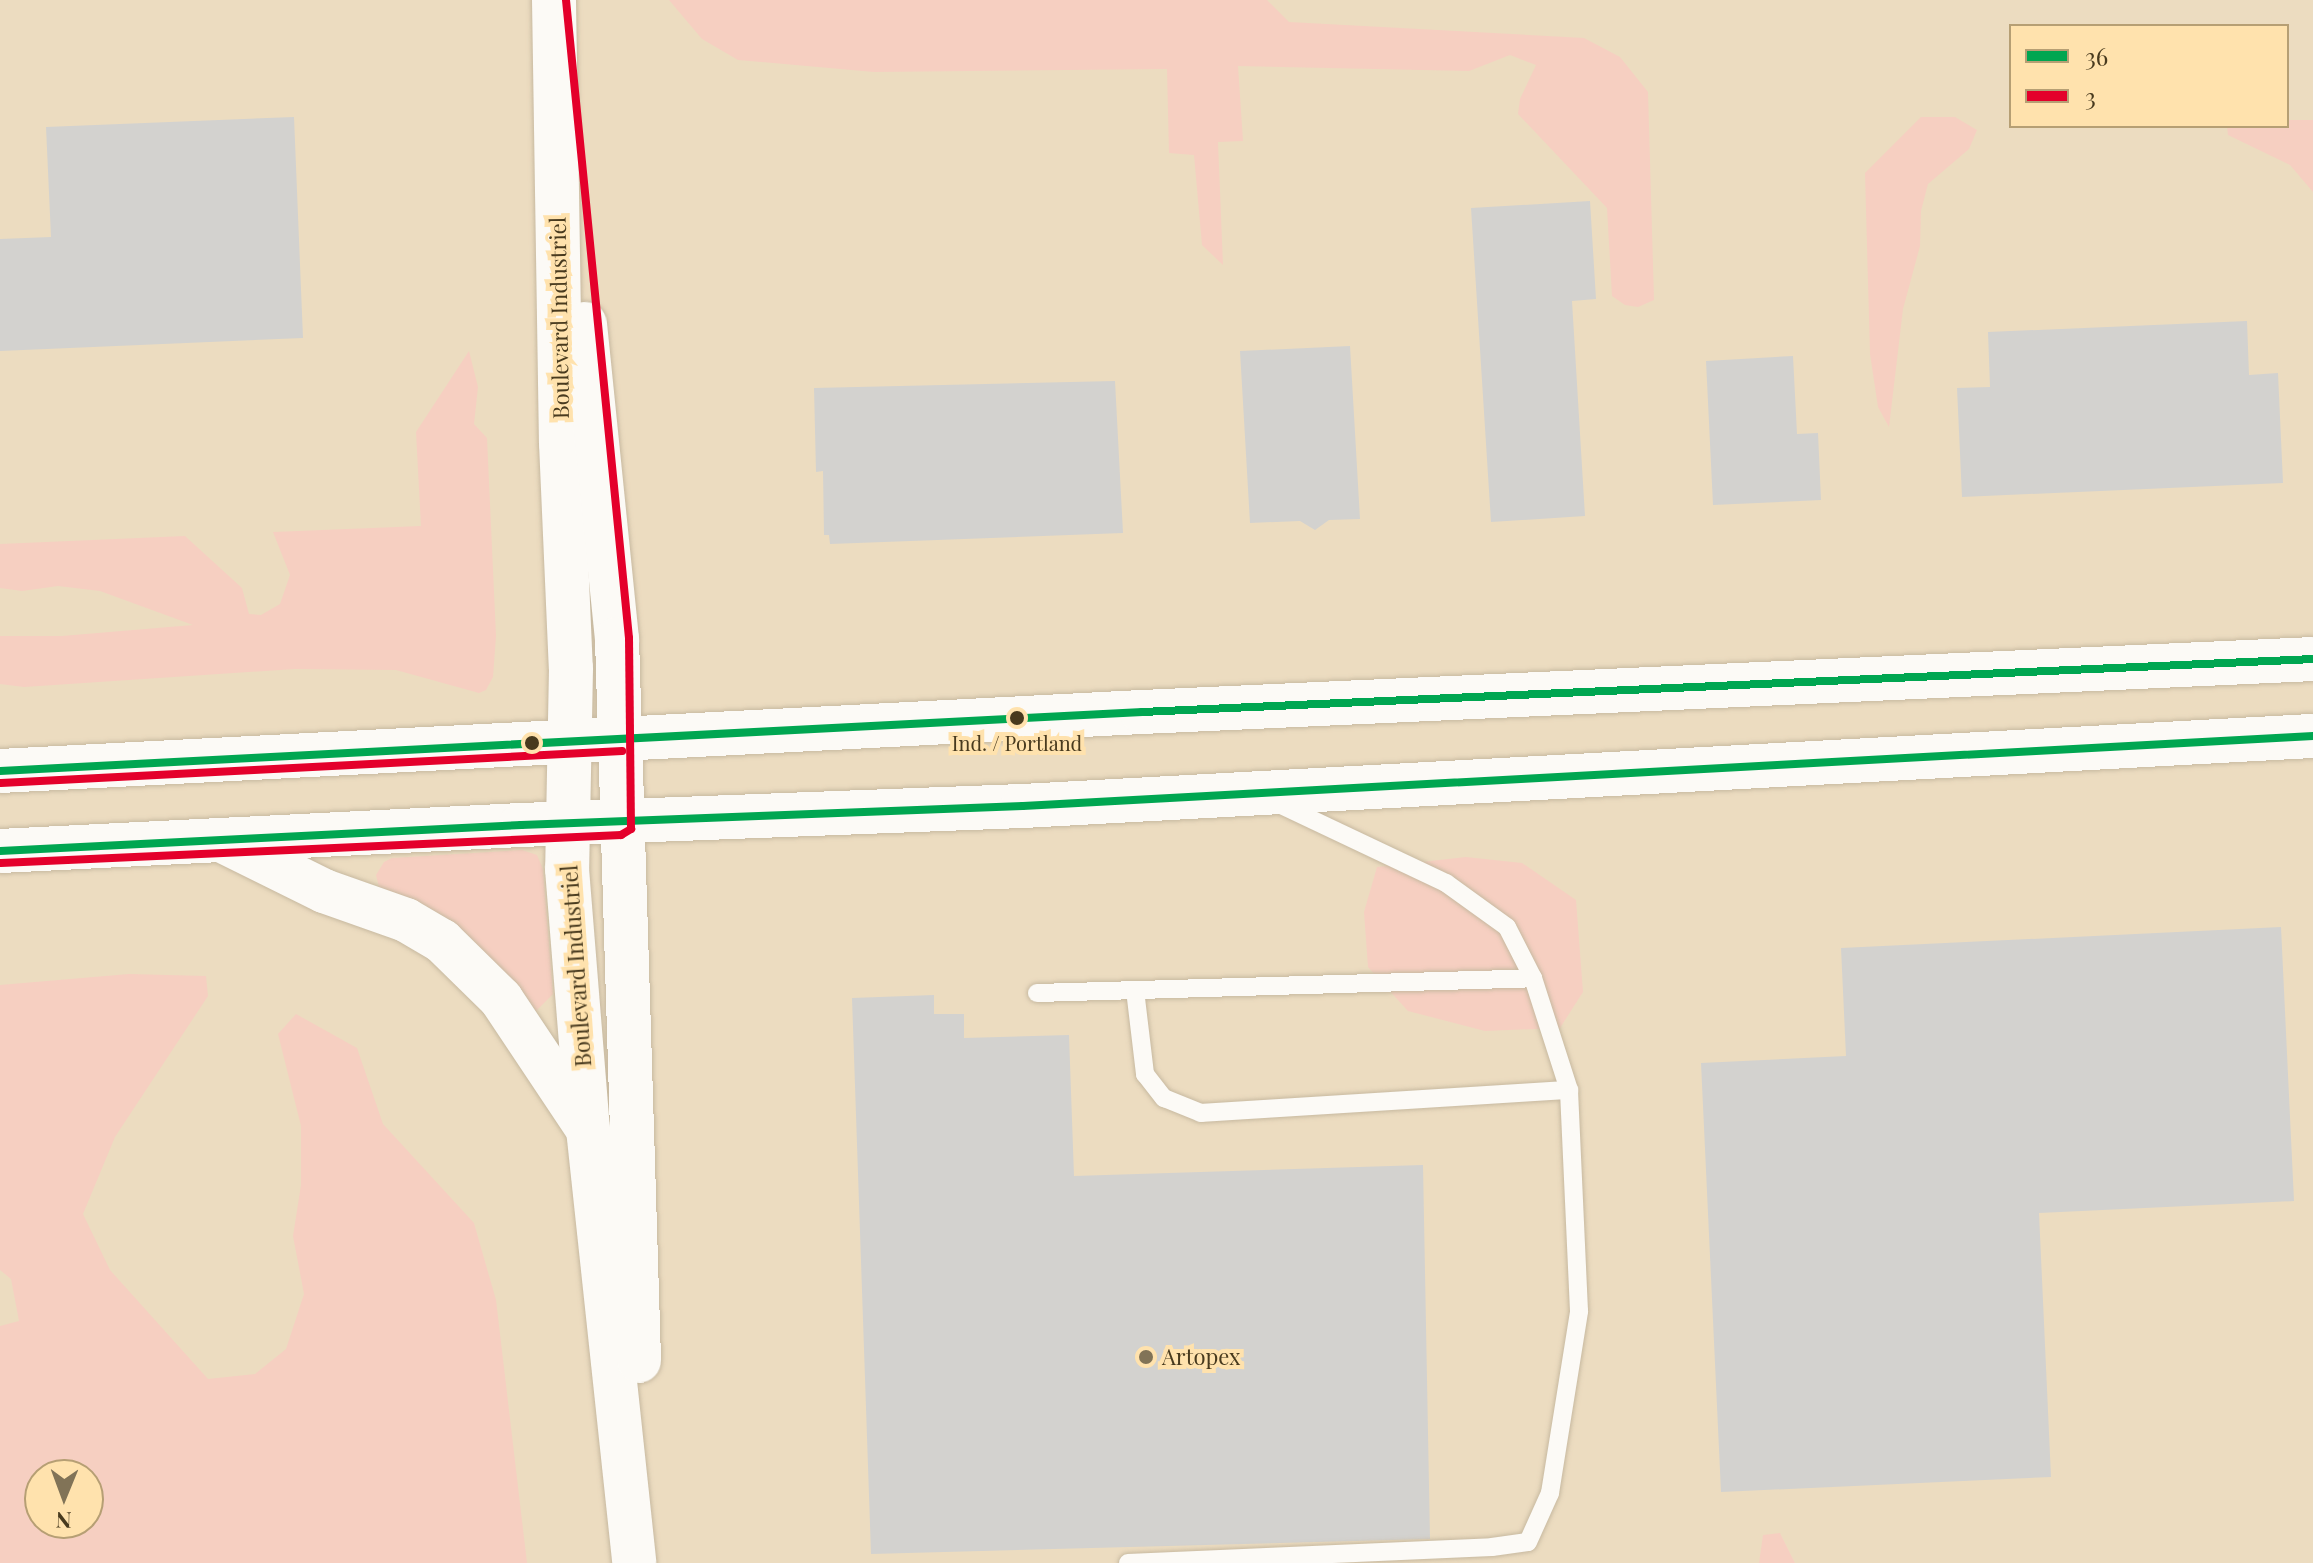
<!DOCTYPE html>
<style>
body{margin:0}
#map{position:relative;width:2313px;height:1563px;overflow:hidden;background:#ecdcc0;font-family:"Playfair Display",serif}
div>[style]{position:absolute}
.green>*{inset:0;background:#f6cfc1}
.building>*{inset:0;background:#d3d2cf}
.roads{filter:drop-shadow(0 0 2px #c7b9a0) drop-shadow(0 0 2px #c7b9a0)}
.lane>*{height:18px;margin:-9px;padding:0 9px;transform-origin:9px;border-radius:9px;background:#fcfaf6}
.secondary>*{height:44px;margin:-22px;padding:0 22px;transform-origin:22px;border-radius:22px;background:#fcfaf6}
.bus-1>*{height:8px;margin:-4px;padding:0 4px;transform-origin:4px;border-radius:4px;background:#00a651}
.bus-2>*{height:8px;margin:-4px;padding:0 4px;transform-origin:4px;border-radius:4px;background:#e4002b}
.dots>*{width:22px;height:22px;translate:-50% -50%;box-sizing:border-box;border:4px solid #ffe2ad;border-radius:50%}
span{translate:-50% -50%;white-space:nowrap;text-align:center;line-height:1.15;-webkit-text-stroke:8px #ffe2ad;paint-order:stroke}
.bus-label{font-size:20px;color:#483a1e}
.street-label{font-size:22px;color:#483a1e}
.poi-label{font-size:22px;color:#483a1e}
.left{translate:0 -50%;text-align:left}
.legend{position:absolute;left:2009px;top:24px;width:280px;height:104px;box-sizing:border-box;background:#ffe2ad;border:2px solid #b69f74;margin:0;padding:10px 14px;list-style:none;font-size:24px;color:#483a1e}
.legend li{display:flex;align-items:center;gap:16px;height:40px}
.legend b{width:40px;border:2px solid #b69f74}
.north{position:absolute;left:24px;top:1459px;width:80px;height:80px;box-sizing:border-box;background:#ffe2ad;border:2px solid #b69f74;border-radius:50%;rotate:181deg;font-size:22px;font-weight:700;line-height:32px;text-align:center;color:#483a1e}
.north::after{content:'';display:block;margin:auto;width:28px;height:36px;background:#817357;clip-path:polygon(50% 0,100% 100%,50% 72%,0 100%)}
</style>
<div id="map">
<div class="green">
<i style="clip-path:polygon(669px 0,1267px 0,1289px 22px,1584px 38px,1620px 57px,1648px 92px,1654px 300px,1638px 307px,1625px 305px,1612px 296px,1607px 208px,1518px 114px,1520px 99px,1536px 65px,1510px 55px,1469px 71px,1238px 66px,1243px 141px,1218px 142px,1223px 265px,1202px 245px,1194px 155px,1169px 153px,1167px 69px,874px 72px,738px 60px,702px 39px)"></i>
<i style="clip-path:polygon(1921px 117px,1955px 117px,1977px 130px,1969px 149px,1928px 184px,1921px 211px,1920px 246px,1903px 309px,1889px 427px,1878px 407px,1870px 354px,1865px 173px)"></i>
<i style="clip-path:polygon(2287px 120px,2313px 120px,2313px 192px,2290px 165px,2228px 135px,2227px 126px,2287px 126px)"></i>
<i style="clip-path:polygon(469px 351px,478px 387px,474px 424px,487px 438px,496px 636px,493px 677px,486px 690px,479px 693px,396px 670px,295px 669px,24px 687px,0 684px,0 636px,62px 636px,193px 625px,100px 591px,58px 586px,22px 591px,0 588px,0 544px,185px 536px,242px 588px,249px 614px,261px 615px,280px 604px,290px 575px,273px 532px,421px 526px,416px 432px)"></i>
<i style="clip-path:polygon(522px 850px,537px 855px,543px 869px,553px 994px,534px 1013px,422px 906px,379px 887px,376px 875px,384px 862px,392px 858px)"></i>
<i style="clip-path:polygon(1466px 857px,1522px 863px,1576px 900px,1583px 992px,1560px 1028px,1485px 1031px,1408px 1011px,1368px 967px,1364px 912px,1377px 867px)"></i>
<i style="clip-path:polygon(evenodd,129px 974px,206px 976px,208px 996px,115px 1137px,83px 1214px,110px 1270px,208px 1379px,255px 1374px,286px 1349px,304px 1294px,293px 1236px,301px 1185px,301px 1126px,278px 1034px,296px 1014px,357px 1048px,383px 1124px,474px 1223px,496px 1300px,527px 1563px,0 1563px,0 1326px,19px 1321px,11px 1279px,0 1270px,0 985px,129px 974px,40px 1475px,88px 1475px,88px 1523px,40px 1523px,40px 1475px)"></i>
<i style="clip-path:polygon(1780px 1533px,1795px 1563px,1759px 1563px,1763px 1535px)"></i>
</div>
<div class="building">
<i style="clip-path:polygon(294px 117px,303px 338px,0 351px,0 239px,51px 237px,46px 127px)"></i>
<i style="clip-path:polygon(1590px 201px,1596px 299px,1572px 301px,1585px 516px,1491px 522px,1471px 208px)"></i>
<i style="clip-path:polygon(2247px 321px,2249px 375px,2278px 373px,2283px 483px,1962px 497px,1957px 388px,1990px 387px,1988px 332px)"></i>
<i style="clip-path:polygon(1350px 346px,1360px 519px,1329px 520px,1315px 530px,1300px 521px,1250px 523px,1240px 351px)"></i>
<i style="clip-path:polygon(1793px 356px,1797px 434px,1818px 433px,1821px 500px,1713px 505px,1706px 361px)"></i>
<i style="clip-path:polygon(1115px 381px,1123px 533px,830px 544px,829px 535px,824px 535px,823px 471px,816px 472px,814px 388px)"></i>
<i style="clip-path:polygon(2281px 927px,2294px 1201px,2039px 1213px,2051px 1477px,1721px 1492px,1701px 1063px,1846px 1056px,1841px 948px)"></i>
<i style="clip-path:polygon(934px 995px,934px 1014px,964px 1014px,964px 1038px,1069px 1035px,1074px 1176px,1423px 1165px,1430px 1539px,871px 1554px,852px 998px)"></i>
</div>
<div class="roads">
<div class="lane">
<i style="left:1135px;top:990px;width:85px;rotate:83.2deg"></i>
<i style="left:1145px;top:1074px;width:31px;rotate:52deg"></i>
<i style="left:1164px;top:1098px;width:40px;rotate:22deg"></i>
<i style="left:1201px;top:1113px;width:369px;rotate:-3.6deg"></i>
<i style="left:1037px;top:993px;width:496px;rotate:-1.7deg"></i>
<i style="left:1128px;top:1563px;width:364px;rotate:-2.5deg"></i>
<i style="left:1492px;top:1547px;width:36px;rotate:-8deg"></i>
<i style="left:1528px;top:1542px;width:54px;rotate:-65.8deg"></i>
<i style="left:1550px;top:1493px;width:184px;rotate:-80.9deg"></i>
<i style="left:1579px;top:1311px;width:221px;rotate:-92.6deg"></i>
<i style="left:1569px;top:1090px;width:118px;rotate:-107.8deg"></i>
<i style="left:1533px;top:978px;width:57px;rotate:-117deg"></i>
<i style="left:1507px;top:927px;width:75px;rotate:-144.2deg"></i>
<i style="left:1446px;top:883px;width:187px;rotate:-154.7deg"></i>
</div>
<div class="secondary">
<i style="left:554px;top:0;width:443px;rotate:89.1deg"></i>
<i style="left:561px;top:443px;width:225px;rotate:87.5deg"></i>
<i style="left:571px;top:668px;width:201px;rotate:91.1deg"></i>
<i style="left:567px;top:869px;width:261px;rotate:85.4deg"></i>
<i style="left:588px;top:1129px;width:436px;rotate:83.9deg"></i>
<i style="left:585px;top:324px;width:317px;rotate:84.2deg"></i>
<i style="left:617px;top:639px;width:722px;rotate:88.25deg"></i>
<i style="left:0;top:771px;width:1144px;rotate:-2.96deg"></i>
<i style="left:1142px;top:712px;width:1172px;rotate:-2.59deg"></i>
<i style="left:221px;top:840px;width:115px;rotate:26.3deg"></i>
<i style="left:324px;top:891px;width:87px;rotate:19.5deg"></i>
<i style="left:406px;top:920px;width:42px;rotate:30.3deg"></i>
<i style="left:442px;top:941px;width:83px;rotate:44.5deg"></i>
<i style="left:501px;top:999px;width:155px;rotate:56.3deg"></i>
<i style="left:0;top:851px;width:522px;rotate:-2.86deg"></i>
<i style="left:521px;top:825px;width:502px;rotate:-2.17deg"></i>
<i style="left:1023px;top:806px;width:1292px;rotate:-3.11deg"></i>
</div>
</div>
<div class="bus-1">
<i style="left:0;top:771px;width:1144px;rotate:-2.96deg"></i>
<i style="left:1142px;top:712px;width:1172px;rotate:-2.59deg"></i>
<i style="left:0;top:851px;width:522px;rotate:-2.86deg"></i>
<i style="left:521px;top:825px;width:502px;rotate:-2.17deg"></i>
<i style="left:1023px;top:806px;width:1292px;rotate:-3.11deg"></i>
</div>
<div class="bus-2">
<i style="left:1px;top:783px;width:622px;rotate:-2.95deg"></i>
<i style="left:1px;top:863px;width:621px;rotate:-2.59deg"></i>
<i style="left:621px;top:835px;width:12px;rotate:-31deg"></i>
<i style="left:631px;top:829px;width:191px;rotate:-90.6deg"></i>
<i style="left:629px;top:638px;width:641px;rotate:-95.64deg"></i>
</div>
<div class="dots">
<i style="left:1017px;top:718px;background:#483a1e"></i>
<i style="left:532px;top:743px;background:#483a1e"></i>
<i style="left:1146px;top:1357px;background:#817357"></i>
</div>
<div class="bus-label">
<span style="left:1017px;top:742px">Ind. / Portland</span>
</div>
<div class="street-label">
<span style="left:559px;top:318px;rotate:-91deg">Boulevard Industriel</span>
<span style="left:576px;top:966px;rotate:-94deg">Boulevard Industriel</span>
</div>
<div class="poi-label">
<span class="left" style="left:1162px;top:1357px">Artopex</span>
</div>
<ul class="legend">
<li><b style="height:10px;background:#00a651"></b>36</li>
<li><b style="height:10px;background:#e4002b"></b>3</li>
</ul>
<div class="north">N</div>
</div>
